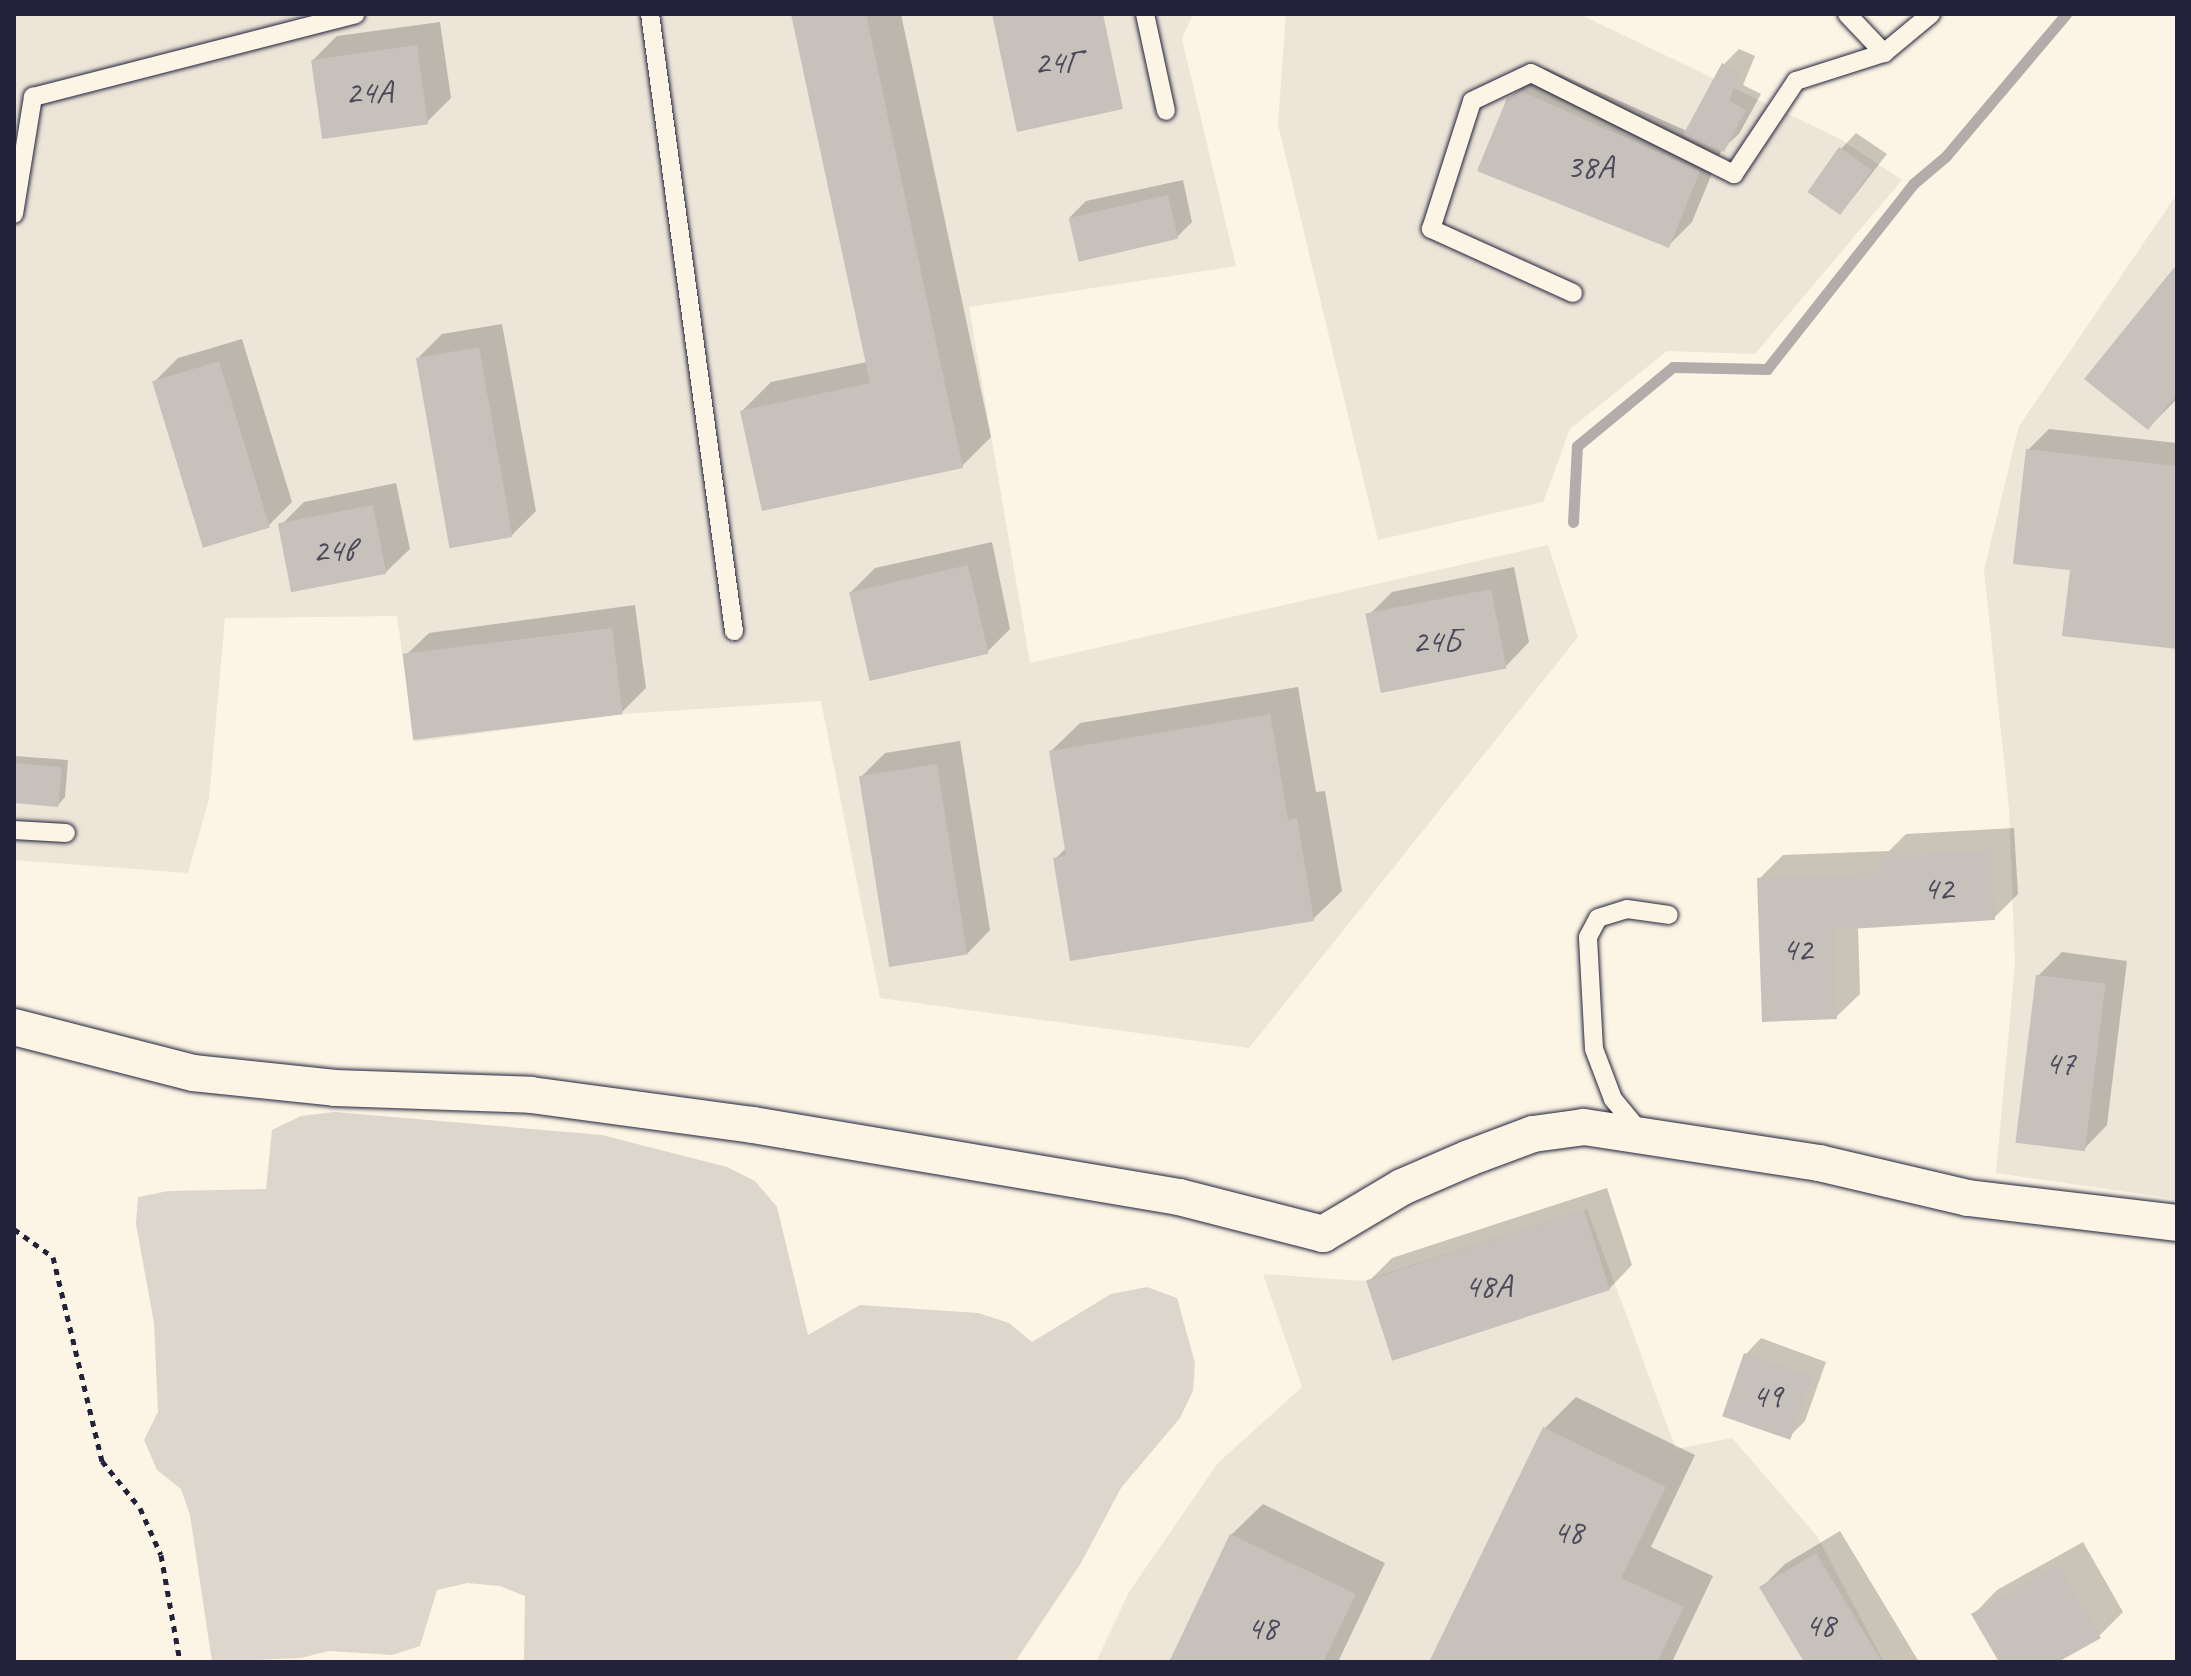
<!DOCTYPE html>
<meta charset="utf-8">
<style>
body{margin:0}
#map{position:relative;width:2191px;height:1676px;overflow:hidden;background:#fcf5e5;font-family:Caveat,sans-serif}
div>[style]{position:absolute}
.built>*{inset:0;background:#ece5d8}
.green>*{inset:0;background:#dcd6cc}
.shadow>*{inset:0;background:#0003}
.stream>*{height:11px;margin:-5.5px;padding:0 5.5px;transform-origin:5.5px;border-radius:5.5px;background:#b2adab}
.building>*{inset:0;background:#c6c1bb;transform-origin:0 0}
.path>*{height:5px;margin-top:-2.5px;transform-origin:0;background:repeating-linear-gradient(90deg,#22223b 0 6px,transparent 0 12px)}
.roads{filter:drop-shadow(0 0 2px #22223b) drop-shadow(0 0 2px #22223b)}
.service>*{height:18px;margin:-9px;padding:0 9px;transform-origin:9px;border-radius:9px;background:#fcf5e5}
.minor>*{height:36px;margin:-18px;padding:0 18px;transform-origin:18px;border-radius:18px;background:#fcf5e5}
span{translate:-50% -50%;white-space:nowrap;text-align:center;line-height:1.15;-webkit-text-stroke:8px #fcf5e5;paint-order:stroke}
.number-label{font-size:34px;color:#4b4a5b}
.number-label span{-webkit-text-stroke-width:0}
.frame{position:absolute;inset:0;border:16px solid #22223b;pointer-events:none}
</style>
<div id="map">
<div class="built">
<i style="clip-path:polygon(14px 14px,1193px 14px,1182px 39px,1236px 266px,969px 307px,1030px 663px,1548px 545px,1578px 637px,1249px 1048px,880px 998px,821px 701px,623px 714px,415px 742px,397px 616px,225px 618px,209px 799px,188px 873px,14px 860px)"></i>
<i style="clip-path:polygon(1286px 14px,1579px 14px,1840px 139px,1902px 180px,1755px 354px,1667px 351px,1570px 429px,1543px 502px,1378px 540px,1278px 124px)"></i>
<i style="clip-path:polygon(2177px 194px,2177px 1199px,1996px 1173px,2015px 963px,2009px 808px,1984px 570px,2019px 426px)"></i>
<i style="clip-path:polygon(1587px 1209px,1676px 1449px,1732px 1438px,1817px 1536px,1884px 1662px,1096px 1662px,1129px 1592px,1218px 1463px,1302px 1387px,1263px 1274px,1363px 1281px)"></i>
</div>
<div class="green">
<i style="clip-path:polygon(334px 1112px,602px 1135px,727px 1167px,755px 1181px,777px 1207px,808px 1335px,860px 1305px,978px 1313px,1009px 1323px,1032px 1342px,1111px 1294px,1147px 1287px,1177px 1298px,1195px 1363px,1193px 1391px,1180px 1418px,1121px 1488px,1081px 1563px,1015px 1662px,524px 1662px,525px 1596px,500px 1586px,467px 1583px,437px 1590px,420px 1646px,392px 1655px,329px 1651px,301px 1658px,212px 1662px,190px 1515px,181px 1489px,157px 1470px,144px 1440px,158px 1412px,154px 1323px,136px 1224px,138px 1197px,168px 1191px,266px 1189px,272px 1130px,301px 1116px)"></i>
</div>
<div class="shadow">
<i style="clip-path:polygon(793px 14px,901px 14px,991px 437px,962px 466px,742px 411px,771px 382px,867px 362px)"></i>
<i style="clip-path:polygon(440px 22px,451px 98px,427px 122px,313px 60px,337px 36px)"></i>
<i style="clip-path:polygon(1739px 49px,1755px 56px,1743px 85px,1761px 94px,1739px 134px,1722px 149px,1692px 222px,1668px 246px,1508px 99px,1546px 68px,1687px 131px,1724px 64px)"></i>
<i style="clip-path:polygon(1856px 133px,1887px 154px,1841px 213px,1841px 149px)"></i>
<i style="clip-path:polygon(1183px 180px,1192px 222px,1177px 237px,1070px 217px,1086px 201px)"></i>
<i style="clip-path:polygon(2177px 267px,2177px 399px,2148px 428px)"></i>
<i style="clip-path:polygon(502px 324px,536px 511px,512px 535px,418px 358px,442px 334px)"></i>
<i style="clip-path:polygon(242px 339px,292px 502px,268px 526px,154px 382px,178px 358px)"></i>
<i style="clip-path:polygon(2049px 429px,2177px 443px,2177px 647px,2072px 568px,2028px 450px)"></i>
<i style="clip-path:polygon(396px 483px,410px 549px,386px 572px,280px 526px,304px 502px)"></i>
<i style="clip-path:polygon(992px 542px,1010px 629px,987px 652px,851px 592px,875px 568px)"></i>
<i style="clip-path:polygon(1514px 567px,1529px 642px,1506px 666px,1368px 616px,1392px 592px)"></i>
<i style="clip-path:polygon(635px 605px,646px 688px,622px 712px,405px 656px,429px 633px)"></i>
<i style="clip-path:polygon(1298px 687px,1316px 792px,1325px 791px,1342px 891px,1313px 919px,1056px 858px,1067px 847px,1051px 751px,1080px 723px)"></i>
<i style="clip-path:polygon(960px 741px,990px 930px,967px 954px,861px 777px,885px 753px)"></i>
<i style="clip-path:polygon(14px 756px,68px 760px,65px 797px,58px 805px,14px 802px)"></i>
<i style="clip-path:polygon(2014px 828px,2018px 894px,1994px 918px,1858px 926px,1860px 994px,1836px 1017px,1759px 879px,1783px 855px,1889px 851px,1906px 834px)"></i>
<i style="clip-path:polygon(2062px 952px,2127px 961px,2107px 1125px,2084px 1149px,2038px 976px)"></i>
<i style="clip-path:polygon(1607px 1188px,1632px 1265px,1609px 1289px,1368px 1282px,1392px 1258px)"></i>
<i style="clip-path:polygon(1761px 1338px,1826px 1362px,1805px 1421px,1789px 1437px,1746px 1354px)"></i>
<i style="clip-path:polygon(1576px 1397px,1695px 1455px,1651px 1547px,1713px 1576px,1672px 1662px,1432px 1662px,1545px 1428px)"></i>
<i style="clip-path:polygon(1263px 1504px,1385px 1563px,1338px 1662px,1171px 1662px,1231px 1535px)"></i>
<i style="clip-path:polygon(1840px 1531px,1919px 1662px,1806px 1662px,1761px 1588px,1785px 1564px)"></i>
<i style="clip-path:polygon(2083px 1542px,2123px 1612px,2099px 1636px,2054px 1662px,2001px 1662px,1974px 1614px,1997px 1590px)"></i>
</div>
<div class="stream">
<i style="left:1573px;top:522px;width:76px;rotate:-87deg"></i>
<i style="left:1577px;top:446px;width:124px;rotate:-39.5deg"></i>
<i style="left:1673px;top:367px;width:94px;rotate:1.2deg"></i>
<i style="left:1767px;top:369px;width:236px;rotate:-51.7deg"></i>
<i style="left:1913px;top:184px;width:43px;rotate:-40.3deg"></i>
<i style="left:1946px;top:156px;width:186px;rotate:-49.8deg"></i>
</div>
<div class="building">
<i style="clip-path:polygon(791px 14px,866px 14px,963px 468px,762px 511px,740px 411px,870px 383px)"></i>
<i style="clip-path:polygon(992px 14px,1103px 14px,1123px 109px,1017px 132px)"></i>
<i style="left:417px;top:45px;width:80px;height:107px;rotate:82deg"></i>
<i style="clip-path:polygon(1722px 63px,1740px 72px,1729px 101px,1746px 110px,1724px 152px,1683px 135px)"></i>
<i style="clip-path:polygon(1521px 91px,1700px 171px,1669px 248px,1477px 171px,1507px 98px)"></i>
<i style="left:1839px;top:147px;width:40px;height:55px;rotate:35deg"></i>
<i style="left:1168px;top:195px;width:45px;height:102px;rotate:77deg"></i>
<i style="clip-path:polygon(2177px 264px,2177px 394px,2148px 430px,2084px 379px)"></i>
<i style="left:479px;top:347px;width:193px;height:64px;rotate:80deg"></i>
<i style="left:219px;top:361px;width:174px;height:70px;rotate:73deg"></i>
<i style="clip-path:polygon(2026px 449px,2177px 466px,2177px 649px,2062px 636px,2070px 570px,2013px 564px)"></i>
<i style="left:373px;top:505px;width:70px;height:97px;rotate:79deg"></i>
<i style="left:968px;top:565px;width:91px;height:122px;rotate:77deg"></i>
<i style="left:1491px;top:589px;width:81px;height:128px;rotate:79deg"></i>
<i style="left:612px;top:628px;width:87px;height:211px;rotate:83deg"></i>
<i style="clip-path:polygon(1270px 714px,1288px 820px,1297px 818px,1314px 921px,1070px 961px,1053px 858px,1066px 856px,1049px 751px)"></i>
<i style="left:14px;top:763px;width:48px;height:40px;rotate:5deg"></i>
<i style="left:937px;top:764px;width:193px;height:79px;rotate:81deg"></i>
<i style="clip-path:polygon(1991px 850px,1995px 920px,1834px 930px,1837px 1019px,1762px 1022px,1757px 878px,1881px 873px,1880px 857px)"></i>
<i style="left:2036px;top:975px;width:70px;height:169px;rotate:7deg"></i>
<i style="left:1584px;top:1210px;width:84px;height:229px;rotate:72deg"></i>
<i style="left:1744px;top:1353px;width:72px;height:67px;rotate:19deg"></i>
<i style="clip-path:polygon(1543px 1427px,1666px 1487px,1621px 1578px,1684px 1607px,1657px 1662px,1429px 1662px)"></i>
<i style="clip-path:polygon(1230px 1534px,1356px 1594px,1323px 1662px,1169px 1662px)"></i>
<i style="clip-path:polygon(1816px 1553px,1882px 1662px,1804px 1662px,1759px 1587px)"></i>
<i style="clip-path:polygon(2059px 1564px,2101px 1638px,2058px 1662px,1999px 1662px,1971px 1614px)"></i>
</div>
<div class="path">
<i style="left:14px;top:1229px;width:48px;rotate:35.7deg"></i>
<i style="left:53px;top:1257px;width:210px;rotate:76.5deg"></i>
<i style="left:102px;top:1461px;width:60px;rotate:51deg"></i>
<i style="left:140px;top:1508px;width:51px;rotate:65.9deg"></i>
<i style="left:161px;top:1555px;width:109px;rotate:79.9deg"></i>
</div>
<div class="roads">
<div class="service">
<i style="left:650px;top:14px;width:623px;rotate:82.25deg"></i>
<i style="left:1145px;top:14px;width:99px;rotate:77.8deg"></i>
<i style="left:1847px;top:14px;width:54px;rotate:46.5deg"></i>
<i style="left:14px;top:214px;width:119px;rotate:-80.8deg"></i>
<i style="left:33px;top:97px;width:333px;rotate:-14.4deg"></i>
<i style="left:1573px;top:293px;width:156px;rotate:-155.7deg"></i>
<i style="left:1431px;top:229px;width:134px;rotate:-72.2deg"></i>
<i style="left:1472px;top:101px;width:65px;rotate:-25.4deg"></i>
<i style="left:1531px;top:73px;width:227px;rotate:26.5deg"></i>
<i style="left:1734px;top:174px;width:112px;rotate:-56.3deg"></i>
<i style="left:1796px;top:81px;width:92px;rotate:-17.7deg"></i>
<i style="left:1884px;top:53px;width:61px;rotate:-39.7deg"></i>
<i style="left:14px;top:830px;width:52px;rotate:3.3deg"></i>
<i style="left:1641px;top:1133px;width:44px;rotate:-129.5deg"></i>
<i style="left:1613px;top:1099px;width:53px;rotate:-110.8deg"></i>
<i style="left:1594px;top:1049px;width:112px;rotate:-93.1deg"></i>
<i style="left:1588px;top:937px;width:21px;rotate:-62deg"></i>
<i style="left:1598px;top:918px;width:30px;rotate:-17deg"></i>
<i style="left:1627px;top:909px;width:42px;rotate:8.1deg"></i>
</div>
<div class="minor">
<i style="left:14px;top:1027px;width:185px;rotate:14.4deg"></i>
<i style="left:193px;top:1073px;width:143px;rotate:6deg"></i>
<i style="left:335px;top:1088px;width:196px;rotate:2deg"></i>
<i style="left:531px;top:1095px;width:224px;rotate:7.7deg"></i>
<i style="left:753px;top:1125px;width:432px;rotate:9.6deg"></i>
<i style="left:1179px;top:1197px;width:149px;rotate:14.4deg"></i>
<i style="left:1323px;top:1234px;width:92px;rotate:-30.7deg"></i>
<i style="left:1402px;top:1187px;width:73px;rotate:-23.4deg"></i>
<i style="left:1469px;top:1158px;width:68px;rotate:-20.6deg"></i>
<i style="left:1533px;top:1134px;width:51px;rotate:-7.8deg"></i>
<i style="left:1584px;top:1127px;width:238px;rotate:8.7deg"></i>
<i style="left:1819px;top:1163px;width:153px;rotate:13.2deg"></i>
<i style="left:1968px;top:1198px;width:210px;rotate:6.8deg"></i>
</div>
</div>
<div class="number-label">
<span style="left:1057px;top:62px">24Г</span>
<span style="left:369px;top:92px">24А</span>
<span style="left:1590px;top:167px">38А</span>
<span style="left:333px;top:550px">24в</span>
<span style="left:1436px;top:641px">24Б</span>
<span style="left:1938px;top:888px">42</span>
<span style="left:1797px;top:949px">42</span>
<span style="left:2060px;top:1063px">47</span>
<span style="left:1488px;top:1286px">48А</span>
<span style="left:1767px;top:1396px">49</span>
<span style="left:1568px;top:1532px">48</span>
<span style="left:1820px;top:1625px">48</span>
<span style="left:1262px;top:1628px">48</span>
</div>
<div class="frame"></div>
</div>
